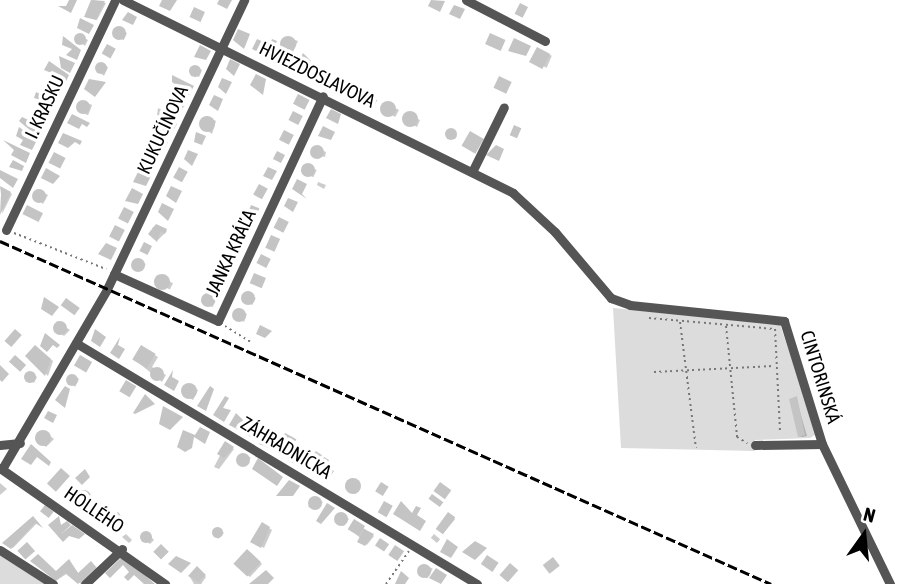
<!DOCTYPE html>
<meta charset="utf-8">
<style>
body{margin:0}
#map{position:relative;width:913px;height:584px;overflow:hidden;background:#fff;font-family:"Asap Condensed",sans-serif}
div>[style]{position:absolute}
.green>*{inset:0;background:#dcdcdc}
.shadow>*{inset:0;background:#0003;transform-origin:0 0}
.building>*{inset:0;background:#c4c4c4;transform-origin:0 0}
.round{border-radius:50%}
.path>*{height:2px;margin-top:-1px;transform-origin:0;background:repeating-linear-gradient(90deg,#777 0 2px,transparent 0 5.5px)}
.minor>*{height:9px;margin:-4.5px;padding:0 4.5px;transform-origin:4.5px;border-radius:4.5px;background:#555}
.rail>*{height:2.5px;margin-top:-1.25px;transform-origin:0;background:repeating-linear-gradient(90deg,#000 0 10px,transparent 0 13.5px)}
span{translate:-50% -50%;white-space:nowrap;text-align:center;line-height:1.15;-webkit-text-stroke:7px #fff;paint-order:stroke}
.street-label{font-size:19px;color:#000}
.north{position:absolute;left:829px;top:500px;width:70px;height:70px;-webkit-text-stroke:5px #fff;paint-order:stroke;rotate:15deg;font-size:19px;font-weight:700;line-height:28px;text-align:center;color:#000}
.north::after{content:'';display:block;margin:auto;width:24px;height:32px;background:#000;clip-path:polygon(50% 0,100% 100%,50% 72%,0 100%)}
</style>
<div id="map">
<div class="green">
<i style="clip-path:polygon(613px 308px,779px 322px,818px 433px,810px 438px,755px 440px,755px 451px,621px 448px)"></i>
<i style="clip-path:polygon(0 554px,33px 576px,49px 584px,0 584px)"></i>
</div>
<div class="shadow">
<i style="clip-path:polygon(93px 0,106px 3px,97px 20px,87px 16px)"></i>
<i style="left:116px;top:28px;width:12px;height:8px;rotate:24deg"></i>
<i style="clip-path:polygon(77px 34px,88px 40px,85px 46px,76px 38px)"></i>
<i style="clip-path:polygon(286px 37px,298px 41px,293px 52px,280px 49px)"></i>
<i style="left:538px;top:50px;width:15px;height:13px;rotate:23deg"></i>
<i style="clip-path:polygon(99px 63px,108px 67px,104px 76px,96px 69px)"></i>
<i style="clip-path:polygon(194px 66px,202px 70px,199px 77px,190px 74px)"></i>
<i style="left:360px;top:92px;width:19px;height:6px;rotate:25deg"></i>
<i style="left:82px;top:101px;width:11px;height:11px;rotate:22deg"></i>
<i style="left:384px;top:102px;width:17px;height:8px;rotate:28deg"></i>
<i style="clip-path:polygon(158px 108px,164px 111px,161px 117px,157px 115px)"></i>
<i style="clip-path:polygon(405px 113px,420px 120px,417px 127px,402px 119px)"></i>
<i style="clip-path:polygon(206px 116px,216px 121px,212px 134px,201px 126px)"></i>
<i style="clip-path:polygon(168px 119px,177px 124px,173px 131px,161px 128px)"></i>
<i style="clip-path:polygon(450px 130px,457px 136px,455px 139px,446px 135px)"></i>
<i style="clip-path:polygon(159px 137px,168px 142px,165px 148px,157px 142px)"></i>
<i style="clip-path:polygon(314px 147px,326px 152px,325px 157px,311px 154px)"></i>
<i style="left:304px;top:164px;width:14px;height:8px;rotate:25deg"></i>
<i style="clip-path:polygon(318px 182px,326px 185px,324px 189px,317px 185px)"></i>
<i style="clip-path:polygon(0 188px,12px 194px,2px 214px,4px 194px)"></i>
<i style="clip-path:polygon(37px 189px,48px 195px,43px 204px,34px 196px)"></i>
<i style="clip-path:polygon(153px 227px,167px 231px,158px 240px,150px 234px)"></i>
<i style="left:136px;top:259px;width:11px;height:8px;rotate:27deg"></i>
<i style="left:157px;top:275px;width:18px;height:7px;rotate:27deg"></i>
<i style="left:246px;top:293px;width:11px;height:8px;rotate:27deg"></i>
<i style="left:204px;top:295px;width:13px;height:7px;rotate:27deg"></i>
<i style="clip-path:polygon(236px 309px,247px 314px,244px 322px,234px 316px)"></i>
<i style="clip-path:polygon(57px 321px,70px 330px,64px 336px,53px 328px)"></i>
<i style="clip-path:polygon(142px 347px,158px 357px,152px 367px,166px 375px,162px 382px,134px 359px)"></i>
<i style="clip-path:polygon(37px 348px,53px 361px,48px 376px,27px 356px)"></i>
<i style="clip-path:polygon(30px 372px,37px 377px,34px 383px,25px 377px)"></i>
<i style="clip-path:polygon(71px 374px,79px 379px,75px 387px,68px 380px)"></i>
<i style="clip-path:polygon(188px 385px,198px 390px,193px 400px,182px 394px)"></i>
<i style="clip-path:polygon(796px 398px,807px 436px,802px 437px,799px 436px)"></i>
<i style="clip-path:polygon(250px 427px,261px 431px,254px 438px,247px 433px)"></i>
<i style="clip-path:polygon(44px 431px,54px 439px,46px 447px,35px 439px)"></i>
<i style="clip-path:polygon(226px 444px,234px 449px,219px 469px,214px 467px)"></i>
<i style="clip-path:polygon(316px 451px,322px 455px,320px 459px,312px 455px)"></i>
<i style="clip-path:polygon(242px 453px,251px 458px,244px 465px,237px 461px)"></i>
<i style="clip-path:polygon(351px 478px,360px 485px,355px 494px,345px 488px)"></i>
<i style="clip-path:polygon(0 483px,7px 489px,0 495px)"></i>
<i style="clip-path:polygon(83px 490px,94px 499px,87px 506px,78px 496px)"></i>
<i style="clip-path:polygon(315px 497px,323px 502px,318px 509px,308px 507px)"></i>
<i style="clip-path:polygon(339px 513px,349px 519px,344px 526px,335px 521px)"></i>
<i style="left:449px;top:514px;width:8px;height:19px;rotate:40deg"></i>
<i style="clip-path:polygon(33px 518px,38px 522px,13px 548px,5px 543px)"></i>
<i style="clip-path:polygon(354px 521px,374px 536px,367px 545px,350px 528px)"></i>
<i style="clip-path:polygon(263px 524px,272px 530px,264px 548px,252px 541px)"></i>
<i style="clip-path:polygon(218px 527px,224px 533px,218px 539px,213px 533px)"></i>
<i style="clip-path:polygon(146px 531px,154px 540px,150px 544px,140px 537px)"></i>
<i style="clip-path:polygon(126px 534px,132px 540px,129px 543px,122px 537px)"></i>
<i style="left:434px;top:534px;width:8px;height:5px;rotate:40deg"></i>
<i style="clip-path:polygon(250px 552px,262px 564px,250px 577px,247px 575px)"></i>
<i style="clip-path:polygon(69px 561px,79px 574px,94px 565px,98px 569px,81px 584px,68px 573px,57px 580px,57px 573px)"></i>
<i style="left:424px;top:564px;width:10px;height:11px;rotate:29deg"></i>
<i style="clip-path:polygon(198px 569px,206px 577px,201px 584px,194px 584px,190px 577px)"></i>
</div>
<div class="building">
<i style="clip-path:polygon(69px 0,77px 0,71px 13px,58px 6px,66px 6px)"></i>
<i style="clip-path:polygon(91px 0,105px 1px,96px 20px,84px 17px)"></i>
<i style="clip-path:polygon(162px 0,177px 0,170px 11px,159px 6px)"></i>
<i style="clip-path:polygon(219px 0,232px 0,227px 9px,217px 4px)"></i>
<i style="clip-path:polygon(431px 0,445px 1px,440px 12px,428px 6px)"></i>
<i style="left:520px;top:3px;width:9px;height:12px;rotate:27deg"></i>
<i style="clip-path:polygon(454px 5px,465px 9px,460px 19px,449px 14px)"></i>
<i style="left:194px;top:7px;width:12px;height:11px;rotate:24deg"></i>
<i style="clip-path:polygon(128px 12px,137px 17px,133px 25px,122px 20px)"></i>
<i style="clip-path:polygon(80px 18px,94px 25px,89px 34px,77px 28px)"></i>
<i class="round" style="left:112px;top:26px;width:14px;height:14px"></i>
<i style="clip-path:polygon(238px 29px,250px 34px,244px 49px,233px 40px)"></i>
<i class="round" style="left:74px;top:33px;width:12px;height:12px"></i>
<i style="left:490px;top:33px;width:17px;height:12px;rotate:24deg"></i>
<i class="round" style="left:280px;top:36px;width:16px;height:16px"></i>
<i style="clip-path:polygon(63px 36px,81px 50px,77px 60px,66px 55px,72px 49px,62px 45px)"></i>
<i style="clip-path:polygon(514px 38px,531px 46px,526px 56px,508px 51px)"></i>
<i style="clip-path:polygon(257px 39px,270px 45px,272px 39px,277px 41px,269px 57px,252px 49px)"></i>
<i style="left:107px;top:44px;width:10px;height:11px;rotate:29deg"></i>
<i style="clip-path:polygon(200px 45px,211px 51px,206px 60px,194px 57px)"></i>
<i style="left:537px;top:47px;width:15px;height:17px;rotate:28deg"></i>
<i style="clip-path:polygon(303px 53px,311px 61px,306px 73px,296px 68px)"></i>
<i style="clip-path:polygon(59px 56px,75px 63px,70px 73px,61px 68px)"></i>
<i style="clip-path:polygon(230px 59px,240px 64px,234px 76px,226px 69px)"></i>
<i style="clip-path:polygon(49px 61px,69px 75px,65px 84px,56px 80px,59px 76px,44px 70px)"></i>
<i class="round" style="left:95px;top:62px;width:12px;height:12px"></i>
<i class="round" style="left:189px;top:65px;width:12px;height:12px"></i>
<i style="clip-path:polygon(319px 67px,329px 72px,326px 83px,314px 77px)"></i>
<i style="clip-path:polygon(256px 74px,266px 79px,263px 95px,250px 85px)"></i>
<i style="clip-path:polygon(172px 75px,194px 86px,189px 95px,172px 82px)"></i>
<i style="left:499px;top:76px;width:14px;height:13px;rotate:25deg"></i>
<i style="clip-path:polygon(222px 78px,232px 82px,226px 94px,218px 87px)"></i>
<i style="clip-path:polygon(89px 79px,106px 82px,95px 97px,84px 89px)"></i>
<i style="left:341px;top:79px;width:13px;height:12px;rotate:29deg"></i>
<i style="clip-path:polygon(47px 81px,62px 89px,57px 99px,48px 94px)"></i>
<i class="round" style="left:358px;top:90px;width:16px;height:16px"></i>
<i style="clip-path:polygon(36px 92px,56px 102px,51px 112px,42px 107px,45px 101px,34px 98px)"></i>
<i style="left:298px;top:94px;width:13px;height:11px;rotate:27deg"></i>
<i style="clip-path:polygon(214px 95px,223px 99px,218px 111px,209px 105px)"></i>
<i style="clip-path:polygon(174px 98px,185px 104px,180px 114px,168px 111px)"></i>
<i class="round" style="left:76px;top:100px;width:14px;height:14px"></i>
<i class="round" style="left:380px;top:101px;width:16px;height:16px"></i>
<i style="clip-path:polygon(35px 107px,50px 114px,45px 124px,34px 118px)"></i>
<i style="clip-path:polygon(331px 109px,341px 114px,338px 124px,326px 118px)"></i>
<i class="round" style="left:402px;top:111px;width:16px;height:16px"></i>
<i style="left:293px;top:111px;width:11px;height:10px;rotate:27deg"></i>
<i style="clip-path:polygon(72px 114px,90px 123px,87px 127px,82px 124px,79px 129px,67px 123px)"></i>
<i class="round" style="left:199px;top:116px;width:16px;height:16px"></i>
<i style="clip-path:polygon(22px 117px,43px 127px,38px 137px,19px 121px)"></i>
<i class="round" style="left:161px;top:118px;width:14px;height:14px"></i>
<i style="left:514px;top:125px;width:8px;height:11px;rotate:23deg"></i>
<i style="clip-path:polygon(323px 126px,335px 132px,331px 140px,318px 136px)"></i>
<i style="clip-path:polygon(19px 127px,37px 140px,32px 150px,20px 145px,23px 140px,16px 136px)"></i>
<i class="round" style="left:445px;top:128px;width:12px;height:12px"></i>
<i style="left:284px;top:130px;width:11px;height:11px;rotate:27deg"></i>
<i style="left:470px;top:131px;width:16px;height:17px;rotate:30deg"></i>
<i style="clip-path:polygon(196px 132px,206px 136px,202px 145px,194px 142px)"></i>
<i style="clip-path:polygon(63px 133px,82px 141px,80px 145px,75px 142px,68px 148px,58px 143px)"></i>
<i class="round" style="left:155px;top:136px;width:12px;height:12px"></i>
<i style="clip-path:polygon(3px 140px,30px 153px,26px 163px,11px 155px,14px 150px)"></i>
<i class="round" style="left:310px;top:145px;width:14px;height:14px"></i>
<i style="clip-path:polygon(496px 145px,504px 149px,499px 161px,486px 155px)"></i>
<i style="clip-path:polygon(188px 150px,198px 154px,192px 166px,184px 159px)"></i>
<i style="left:277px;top:151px;width:9px;height:9px;rotate:27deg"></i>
<i style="left:54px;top:152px;width:13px;height:12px;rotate:27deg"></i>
<i style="left:142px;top:152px;width:18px;height:11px;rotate:22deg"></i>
<i style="clip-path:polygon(13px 160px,24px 166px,22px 171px,9px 167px)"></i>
<i class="round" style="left:301px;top:163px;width:14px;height:14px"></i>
<i style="left:179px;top:167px;width:10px;height:12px;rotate:29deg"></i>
<i style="clip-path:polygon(268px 167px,277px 171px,272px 180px,263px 176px)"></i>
<i style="clip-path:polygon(46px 168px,60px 176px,53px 184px,41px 178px)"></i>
<i style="clip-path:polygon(0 170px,18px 179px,13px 188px,0 178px)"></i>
<i style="clip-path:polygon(139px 170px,151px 176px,146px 186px,133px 182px)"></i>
<i style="clip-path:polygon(297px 179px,307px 184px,302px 194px,307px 199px,292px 189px)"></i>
<i style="left:259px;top:184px;width:10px;height:12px;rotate:29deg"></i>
<i style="clip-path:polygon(0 186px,11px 192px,0 215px,1px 194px)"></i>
<i style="clip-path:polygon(171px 186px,182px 191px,176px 203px,166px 196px)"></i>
<i style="clip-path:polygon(132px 188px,143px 194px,138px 204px,125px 201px)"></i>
<i class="round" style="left:32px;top:189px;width:14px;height:14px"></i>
<i style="clip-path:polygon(288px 198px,298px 202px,293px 212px,284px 206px)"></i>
<i style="clip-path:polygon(162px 203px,174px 209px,168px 221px,158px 212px)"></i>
<i style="left:27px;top:205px;width:18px;height:10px;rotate:27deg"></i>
<i style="left:251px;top:205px;width:9px;height:9px;rotate:21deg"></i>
<i style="left:124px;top:207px;width:11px;height:13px;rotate:27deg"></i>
<i style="left:279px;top:217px;width:11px;height:12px;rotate:27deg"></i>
<i style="clip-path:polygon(241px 221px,250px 228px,246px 236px,236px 231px)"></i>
<i style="clip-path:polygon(156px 224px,167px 229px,165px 234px,161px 231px,157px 242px,148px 234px)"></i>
<i style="left:115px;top:225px;width:11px;height:13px;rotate:27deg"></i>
<i style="left:271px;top:235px;width:10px;height:14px;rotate:24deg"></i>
<i style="left:233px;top:238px;width:11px;height:11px;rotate:22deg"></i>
<i style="left:144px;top:242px;width:9px;height:10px;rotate:27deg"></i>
<i style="clip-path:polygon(106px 243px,117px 248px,111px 260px,98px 254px)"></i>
<i style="left:261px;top:254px;width:11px;height:10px;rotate:27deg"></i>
<i style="left:220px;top:258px;width:12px;height:11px;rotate:24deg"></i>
<i class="round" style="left:131px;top:258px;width:14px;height:14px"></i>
<i style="clip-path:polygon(214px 273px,226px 279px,220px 287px,210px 281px)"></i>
<i style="left:254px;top:273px;width:13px;height:11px;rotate:23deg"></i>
<i class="round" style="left:154px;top:274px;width:16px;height:16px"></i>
<i class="round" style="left:241px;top:291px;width:14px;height:14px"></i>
<i class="round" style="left:201px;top:293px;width:14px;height:14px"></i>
<i style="clip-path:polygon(44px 297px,59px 307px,52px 316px,41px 309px)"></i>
<i style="left:66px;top:298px;width:17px;height:9px;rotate:36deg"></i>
<i class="round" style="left:232px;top:308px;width:14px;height:14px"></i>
<i class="round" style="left:53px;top:321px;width:14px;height:14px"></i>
<i style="clip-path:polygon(260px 325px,272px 331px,265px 338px,256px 334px)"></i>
<i style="left:15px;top:329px;width:9px;height:16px;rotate:41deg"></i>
<i style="clip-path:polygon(95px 329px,106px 337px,100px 347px,91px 341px)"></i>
<i style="clip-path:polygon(45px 333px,60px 345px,57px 348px,53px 345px,47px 352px,40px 346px)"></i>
<i style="clip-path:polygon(120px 337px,118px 345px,125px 349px,119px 359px,110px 353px)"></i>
<i style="clip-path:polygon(35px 345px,51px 359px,45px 376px,25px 356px)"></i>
<i style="left:141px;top:345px;width:17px;height:17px;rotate:31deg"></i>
<i style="left:15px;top:355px;width:15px;height:9px;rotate:42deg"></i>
<i style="left:80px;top:355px;width:14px;height:12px;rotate:30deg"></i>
<i style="clip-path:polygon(0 365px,9px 374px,2px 382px,0 380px)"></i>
<i class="round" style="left:150px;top:367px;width:14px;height:14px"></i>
<i style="clip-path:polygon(173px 370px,172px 377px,179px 381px,174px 391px,164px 385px)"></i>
<i class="round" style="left:24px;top:371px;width:12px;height:12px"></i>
<i class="round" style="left:66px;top:374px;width:12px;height:12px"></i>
<i style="left:126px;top:380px;width:12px;height:13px;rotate:31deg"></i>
<i class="round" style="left:181px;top:383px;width:16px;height:16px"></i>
<i style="clip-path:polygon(65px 386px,70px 389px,65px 408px,55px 400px)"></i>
<i style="clip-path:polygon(210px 386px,214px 389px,206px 411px,197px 406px)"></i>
<i style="clip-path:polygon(145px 394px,155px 404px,135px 414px,133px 413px)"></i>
<i style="clip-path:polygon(225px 396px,229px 398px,223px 408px,231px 410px,224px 422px,213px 415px)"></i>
<i style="clip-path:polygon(797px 396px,805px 435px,798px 437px,789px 399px)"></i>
<i style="clip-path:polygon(163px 406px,183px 417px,170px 430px,159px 424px)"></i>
<i style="clip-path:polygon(48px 411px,57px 415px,53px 423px,44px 418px)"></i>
<i style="clip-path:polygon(236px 413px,244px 421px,239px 430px,229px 425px)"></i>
<i class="round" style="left:246px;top:425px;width:12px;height:12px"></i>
<i style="clip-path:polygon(200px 427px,210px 432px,205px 444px,194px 437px,192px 448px,185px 452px,177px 447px,183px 430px,195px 435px)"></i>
<i class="round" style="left:35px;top:430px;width:16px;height:16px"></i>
<i style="left:285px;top:433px;width:13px;height:15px;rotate:29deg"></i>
<i style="clip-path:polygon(265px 434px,276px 441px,271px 449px,259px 444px)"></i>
<i style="clip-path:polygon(225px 441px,234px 447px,224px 458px,217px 454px)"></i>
<i style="clip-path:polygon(31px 444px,51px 462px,49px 466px,37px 457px,31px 465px,21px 459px)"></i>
<i style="clip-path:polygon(294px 449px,307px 454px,300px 467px,288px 460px)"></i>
<i class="round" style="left:236px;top:453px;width:14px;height:14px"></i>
<i style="clip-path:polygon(324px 457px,329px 460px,326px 466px,334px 471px,327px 481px,314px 474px)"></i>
<i style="clip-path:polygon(258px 458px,283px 477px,277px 486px,252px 469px)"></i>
<i style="left:61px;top:468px;width:12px;height:21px;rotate:42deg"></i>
<i style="clip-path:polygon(85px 469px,90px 477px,82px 485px,75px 478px)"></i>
<i class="round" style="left:345px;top:478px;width:16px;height:16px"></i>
<i style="clip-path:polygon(289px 480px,300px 486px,293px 496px,276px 496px)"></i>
<i style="left:381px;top:482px;width:9px;height:11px;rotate:32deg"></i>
<i style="left:440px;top:482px;width:14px;height:11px;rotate:36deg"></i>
<i class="round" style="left:77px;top:490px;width:14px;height:14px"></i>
<i style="left:432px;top:494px;width:14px;height:6px;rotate:36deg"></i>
<i class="round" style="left:308px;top:496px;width:14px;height:14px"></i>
<i style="left:98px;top:500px;width:11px;height:12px;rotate:49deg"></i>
<i style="left:384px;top:501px;width:10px;height:13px;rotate:29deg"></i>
<i style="clip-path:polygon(401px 501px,412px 513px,416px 506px,421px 508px,417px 515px,426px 521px,420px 531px,393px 514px)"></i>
<i style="clip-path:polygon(327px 503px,335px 508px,321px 524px,316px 521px)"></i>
<i style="left:45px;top:505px;width:11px;height:8px;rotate:38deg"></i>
<i style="left:118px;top:512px;width:11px;height:11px;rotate:52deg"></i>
<i style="left:448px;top:512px;width:9px;height:21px;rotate:36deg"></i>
<i class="round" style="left:334px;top:512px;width:14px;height:14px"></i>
<i style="clip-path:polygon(33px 516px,43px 528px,35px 523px,11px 549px,2px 543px)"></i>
<i style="clip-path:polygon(59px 516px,61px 525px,67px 521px,71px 525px,60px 535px,72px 525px,85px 534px,79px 539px,69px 536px,63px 542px,48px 525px)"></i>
<i style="left:354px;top:519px;width:13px;height:12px;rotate:32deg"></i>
<i style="clip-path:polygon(262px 522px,270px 527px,261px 548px,250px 542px)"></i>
<i class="round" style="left:211.5px;top:526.5px;width:11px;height:11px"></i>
<i style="clip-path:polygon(364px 529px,374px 534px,365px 546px,357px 542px)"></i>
<i class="round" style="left:140px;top:531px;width:12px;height:12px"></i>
<i style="left:380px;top:538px;width:11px;height:9px;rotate:34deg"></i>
<i style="clip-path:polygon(447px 539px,458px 547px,451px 558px,440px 552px)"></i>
<i style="clip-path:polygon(475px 541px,487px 548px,475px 560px,462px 552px)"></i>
<i style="left:27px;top:542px;width:12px;height:13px;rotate:48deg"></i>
<i style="left:161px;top:544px;width:11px;height:11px;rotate:45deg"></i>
<i style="left:395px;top:545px;width:11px;height:12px;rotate:34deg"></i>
<i style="left:247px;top:549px;width:19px;height:20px;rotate:43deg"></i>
<i style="clip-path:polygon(38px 554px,56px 571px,69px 559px,78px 573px,91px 561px,96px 567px,78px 584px,65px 573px,56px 581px,30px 561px)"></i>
<i style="left:487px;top:555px;width:14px;height:11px;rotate:34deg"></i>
<i style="clip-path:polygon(123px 556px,155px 584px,144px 584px,134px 575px,128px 581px,124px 577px,129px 572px,123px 565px,110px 578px,105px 573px)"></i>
<i style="clip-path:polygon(176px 556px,191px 563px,181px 573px,168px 564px)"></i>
<i style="left:553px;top:557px;width:11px;height:13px;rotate:52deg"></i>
<i style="left:510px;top:563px;width:11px;height:16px;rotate:41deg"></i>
<i class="round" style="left:417px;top:564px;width:14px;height:14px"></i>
<i style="clip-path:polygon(197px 566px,206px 575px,199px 581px,202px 584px,188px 576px)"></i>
<i style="clip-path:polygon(436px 568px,447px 575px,441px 584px,429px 578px)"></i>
<i style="clip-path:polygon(266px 570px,274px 578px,268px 584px,249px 584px)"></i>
<i style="clip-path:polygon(401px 571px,409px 578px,405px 584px,395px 584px)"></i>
</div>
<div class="path">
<i style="left:14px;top:233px;width:99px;rotate:21.4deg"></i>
<i style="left:649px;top:318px;width:126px;rotate:5deg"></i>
<i style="left:775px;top:329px;width:103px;rotate:87.2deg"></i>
<i style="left:680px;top:322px;width:127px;rotate:82.8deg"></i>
<i style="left:225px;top:326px;width:31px;rotate:32deg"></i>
<i style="left:726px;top:326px;width:112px;rotate:84.3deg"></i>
<i style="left:737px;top:437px;width:12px;rotate:31deg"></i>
<i style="left:654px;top:372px;width:120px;rotate:-2.9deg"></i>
<i style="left:386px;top:584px;width:40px;rotate:-55.1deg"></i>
</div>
<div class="minor">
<i style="left:123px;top:0;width:435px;rotate:26.3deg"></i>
<i style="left:513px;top:193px;width:57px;rotate:42.9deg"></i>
<i style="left:555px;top:232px;width:87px;rotate:49.7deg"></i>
<i style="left:611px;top:298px;width:20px;rotate:20deg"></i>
<i style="left:630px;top:305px;width:155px;rotate:5.9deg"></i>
<i style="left:784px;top:321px;width:129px;rotate:72.8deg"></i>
<i style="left:466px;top:0;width:89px;rotate:27.4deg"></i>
<i style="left:472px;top:172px;width:72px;rotate:-63.8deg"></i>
<i style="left:6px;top:230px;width:255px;rotate:-64.6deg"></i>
<i style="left:114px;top:274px;width:114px;rotate:24.3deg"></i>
<i style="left:218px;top:321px;width:248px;rotate:-65deg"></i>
<i style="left:76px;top:343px;width:468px;rotate:31deg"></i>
<i style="left:0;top:445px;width:20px;rotate:-6deg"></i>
<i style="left:755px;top:445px;width:67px;rotate:-0.9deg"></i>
<i style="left:822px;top:444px;width:156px;rotate:64.1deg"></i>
<i style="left:0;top:468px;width:202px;rotate:35.1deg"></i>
<i style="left:2px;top:469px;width:208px;rotate:-59.7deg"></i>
<i style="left:107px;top:289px;width:320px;rotate:-64.6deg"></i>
<i style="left:0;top:550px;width:63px;rotate:32.7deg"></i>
<i style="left:85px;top:584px;width:51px;rotate:-43.4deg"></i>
</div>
<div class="rail">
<i style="left:0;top:241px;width:844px;rotate:23.98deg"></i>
</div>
<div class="street-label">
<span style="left:317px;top:75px;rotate:26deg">HVIEZDOSLAVOVA</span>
<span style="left:45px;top:107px;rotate:-65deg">I. KRASKU</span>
<span style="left:163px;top:130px;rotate:-65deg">KUKUČÍNOVA</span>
<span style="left:231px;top:253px;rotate:-65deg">JANKA KRÁĽA</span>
<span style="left:820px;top:377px;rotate:73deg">CINTORINSKÁ</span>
<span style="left:286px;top:448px;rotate:31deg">ZÁHRADNÍCKA</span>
<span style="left:94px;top:510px;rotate:34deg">HOLLÉHO</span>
</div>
<div class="north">N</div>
</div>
